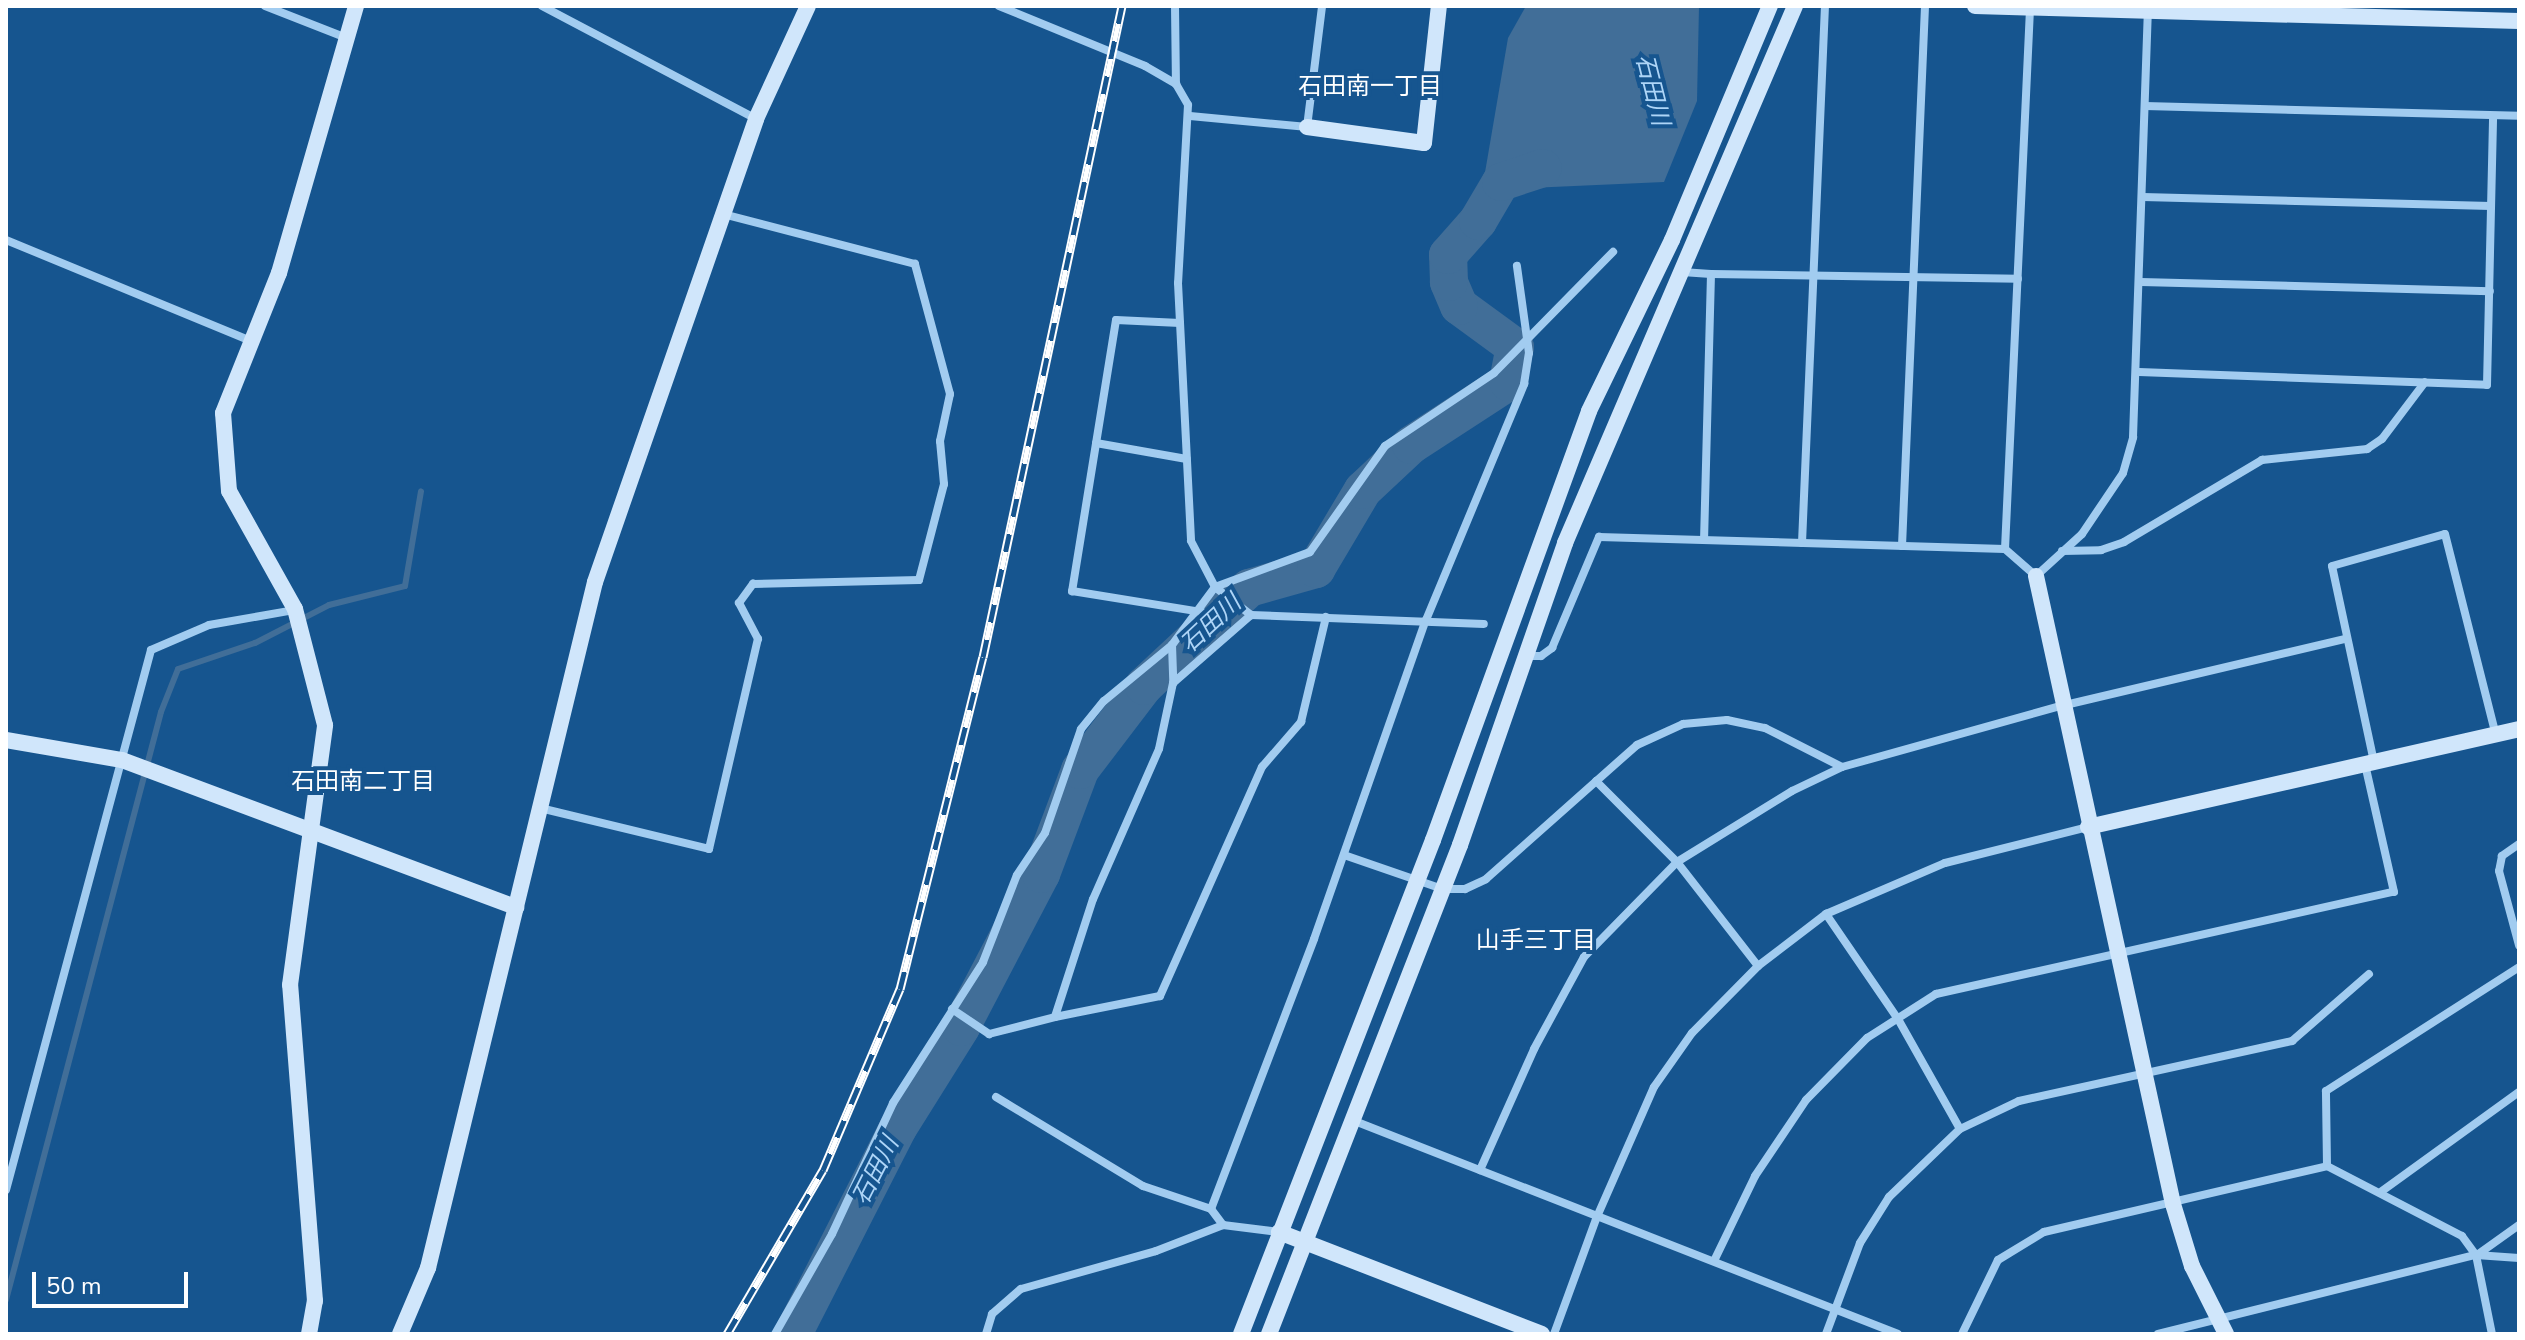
<!DOCTYPE html>
<meta charset="utf-8">
<style>
body{margin:0}
#map{position:relative;width:2525px;height:1340px;overflow:hidden;background:#16558f;font-family:"Nunito Sans","Noto Sans JP",sans-serif}
div>[style]{position:absolute}
.water>*{inset:0;background:#416e98}
.stream>*{height:6px;margin:-3px;padding:0 3px;transform-origin:3px;border-radius:3px;background:#416e98}
.river>*{height:38px;margin:-19px;padding:0 19px;transform-origin:19px;border-radius:19px;background:#416e98}
.street>*{height:8px;margin:-4px;padding:0 4px;transform-origin:4px;border-radius:4px;background:#a2ccf0}
.secondary>*{height:16px;margin:-8px;padding:0 8px;transform-origin:8px;border-radius:8px;background:#d0e6fb}
.rail>*{height:9px;margin-top:-4.5px;transform-origin:0;background:repeating-linear-gradient(90deg,#16558f 0 18px,#fff 0 36px);box-sizing:border-box;border-block:2px solid #fff}
span{translate:-50% -50%;white-space:nowrap;text-align:center;line-height:1.15;-webkit-text-stroke:8px #16558f;paint-order:stroke}
.neighbourhood-label{font-size:24px;color:#fff}
.water-label{font-size:24px;color:#aed5f7;font-style:italic}
.frame{position:absolute;inset:0;border:8px solid #fff;pointer-events:none}
.scale{position:absolute;left:32px;top:1272px;width:156px;height:36px;box-sizing:border-box;border:4px solid #fff;border-top:0;padding-left:10px;font-size:24px;line-height:28px;white-space:nowrap;color:#fff;-webkit-text-stroke:6px #16558f;paint-order:stroke}
</style>
<div id="map">
<div class="water">
<i style="clip-path:polygon(1526px 6px,1699px 6px,1697px 101px,1664px 182px,1482px 190px,1508px 38px)"></i>
</div>
<div class="stream">
<i style="left:6px;top:1300px;width:608px;rotate:-75.23deg"></i>
<i style="left:161px;top:712px;width:46px;rotate:-68.4deg"></i>
<i style="left:178px;top:669px;width:81px;rotate:-18.7deg"></i>
<i style="left:255px;top:643px;width:83px;rotate:-27.2deg"></i>
<i style="left:329px;top:605px;width:78px;rotate:-14deg"></i>
<i style="left:405px;top:586px;width:96px;rotate:-80.4deg"></i>
</div>
<div class="river">
<i style="left:793px;top:1334px;width:231px;rotate:-63deg"></i>
<i style="left:898px;top:1128px;width:119px;rotate:-58deg"></i>
<i style="left:961px;top:1027px;width:173px;rotate:-62.4deg"></i>
<i style="left:1041px;top:874px;width:111px;rotate:-69.4deg"></i>
<i style="left:1080px;top:770px;width:106px;rotate:-52.7deg"></i>
<i style="left:1144px;top:686px;width:144px;rotate:-43deg"></i>
<i style="left:1249px;top:588px;width:70px;rotate:-15.8deg"></i>
<i style="left:1316px;top:569px;width:92px;rotate:-59.3deg"></i>
<i style="left:1363px;top:490px;width:66px;rotate:-43.2deg"></i>
<i style="left:1411px;top:445px;width:116px;rotate:-33deg"></i>
<i style="left:1508px;top:382px;width:36px;rotate:-79deg"></i>
<i style="left:1515px;top:347px;width:69px;rotate:-143.8deg"></i>
<i style="left:1459px;top:306px;width:26px;rotate:-113deg"></i>
<i style="left:1449px;top:282px;width:27px;rotate:-92deg"></i>
<i style="left:1448px;top:255px;width:45px;rotate:-48.6deg"></i>
<i style="left:1478px;top:221px;width:45px;rotate:-59.5deg"></i>
<i style="left:1501px;top:182px;width:44px;rotate:-18.4deg"></i>
</div>
<div class="street">
<i style="left:265px;top:6px;width:85px;rotate:21.4deg"></i>
<i style="left:542px;top:6px;width:242px;rotate:27.8deg"></i>
<i style="left:999px;top:6px;width:158px;rotate:22.3deg"></i>
<i style="left:1145px;top:66px;width:36px;rotate:30deg"></i>
<i style="left:1176px;top:84px;width:24px;rotate:60deg"></i>
<i style="left:1188px;top:105px;width:178px;rotate:93.2deg"></i>
<i style="left:1178px;top:283px;width:258px;rotate:87.1deg"></i>
<i style="left:1191px;top:541px;width:52px;rotate:62.4deg"></i>
<i style="left:1215px;top:587px;width:46px;rotate:37.9deg"></i>
<i style="left:1251px;top:615px;width:233px;rotate:2.2deg"></i>
<i style="left:1175px;top:6px;width:78px;rotate:89.3deg"></i>
<i style="left:2145px;top:106px;width:374px;rotate:1.5deg"></i>
<i style="left:1190px;top:116px;width:118px;rotate:5.4deg"></i>
<i style="left:1307px;top:127px;width:122px;rotate:-82.9deg"></i>
<i style="left:2143px;top:197px;width:348px;rotate:1.5deg"></i>
<i style="left:6px;top:240px;width:265px;rotate:22.4deg"></i>
<i style="left:1682px;top:272px;width:29px;rotate:4deg"></i>
<i style="left:1711px;top:274px;width:266px;rotate:91.5deg"></i>
<i style="left:1711px;top:274px;width:307px;rotate:0.9deg"></i>
<i style="left:2141px;top:282px;width:349px;rotate:1.5deg"></i>
<i style="left:1180px;top:323px;width:64px;rotate:-177.3deg"></i>
<i style="left:1116px;top:320px;width:275px;rotate:99.2deg"></i>
<i style="left:1072px;top:591px;width:132px;rotate:9.2deg"></i>
<i style="left:2139px;top:372px;width:348px;rotate:2.1deg"></i>
<i style="left:2487px;top:385px;width:269px;rotate:-88.7deg"></i>
<i style="left:1096px;top:443px;width:92px;rotate:10deg"></i>
<i style="left:1802px;top:543px;width:537px;rotate:-87.55deg"></i>
<i style="left:1902px;top:546px;width:540px;rotate:-87.56deg"></i>
<i style="left:2005px;top:549px;width:542px;rotate:-87.35deg"></i>
<i style="left:2062px;top:551px;width:39px;rotate:-1deg"></i>
<i style="left:2101px;top:550px;width:24px;rotate:-19deg"></i>
<i style="left:2124px;top:542px;width:161px;rotate:-30.7deg"></i>
<i style="left:2262px;top:460px;width:106px;rotate:-6deg"></i>
<i style="left:2367px;top:449px;width:18px;rotate:-34deg"></i>
<i style="left:2382px;top:439px;width:71px;rotate:-53deg"></i>
<i style="left:1251px;top:615px;width:103px;rotate:138.9deg"></i>
<i style="left:1173px;top:683px;width:67px;rotate:102deg"></i>
<i style="left:1159px;top:749px;width:164px;rotate:113.7deg"></i>
<i style="left:1093px;top:899px;width:124px;rotate:107.9deg"></i>
<i style="left:1055px;top:1017px;width:107px;rotate:-11.3deg"></i>
<i style="left:1160px;top:996px;width:251px;rotate:-66deg"></i>
<i style="left:1262px;top:767px;width:60px;rotate:-49.1deg"></i>
<i style="left:1301px;top:722px;width:108px;rotate:-76.6deg"></i>
<i style="left:1172px;top:645px;width:38px;rotate:88deg"></i>
<i style="left:1527px;top:656px;width:14px"></i>
<i style="left:1541px;top:656px;width:14px;rotate:-36deg"></i>
<i style="left:1552px;top:648px;width:121px;rotate:-67.1deg"></i>
<i style="left:1599px;top:537px;width:406px;rotate:1.7deg"></i>
<i style="left:2005px;top:549px;width:41px;rotate:41.1deg"></i>
<i style="left:2036px;top:576px;width:62px;rotate:-42.4deg"></i>
<i style="left:2082px;top:534px;width:73px;rotate:-56.1deg"></i>
<i style="left:2123px;top:473px;width:37px;rotate:-74deg"></i>
<i style="left:2133px;top:437px;width:425px;rotate:-88deg"></i>
<i style="left:2374px;top:762px;width:200px;rotate:-102.1deg"></i>
<i style="left:2332px;top:566px;width:117px;rotate:-15.8deg"></i>
<i style="left:2445px;top:534px;width:207px;rotate:75.8deg"></i>
<i style="left:1596px;top:781px;width:115px;rotate:45deg"></i>
<i style="left:1677px;top:862px;width:132px;rotate:52.1deg"></i>
<i style="left:540px;top:808px;width:174px;rotate:13.6deg"></i>
<i style="left:709px;top:849px;width:216px;rotate:-76.9deg"></i>
<i style="left:758px;top:639px;width:41px;rotate:-117.8deg"></i>
<i style="left:739px;top:603px;width:24px;rotate:-54deg"></i>
<i style="left:753px;top:584px;width:166px;rotate:-1.4deg"></i>
<i style="left:919px;top:580px;width:99px;rotate:-75.4deg"></i>
<i style="left:944px;top:484px;width:43px;rotate:-95.3deg"></i>
<i style="left:940px;top:441px;width:48px;rotate:-78deg"></i>
<i style="left:950px;top:394px;width:135px;rotate:-105.1deg"></i>
<i style="left:915px;top:264px;width:198px;rotate:-165.4deg"></i>
<i style="left:2519px;top:844px;width:21px;rotate:145deg"></i>
<i style="left:2502px;top:856px;width:15px;rotate:101deg"></i>
<i style="left:2499px;top:871px;width:77px;rotate:74.9deg"></i>
<i style="left:1344px;top:855px;width:105px;rotate:19deg"></i>
<i style="left:1443px;top:889px;width:22px"></i>
<i style="left:1465px;top:889px;width:23px;rotate:-25deg"></i>
<i style="left:1486px;top:879px;width:202px;rotate:-41.6deg"></i>
<i style="left:1637px;top:745px;width:51px;rotate:-24.5deg"></i>
<i style="left:1683px;top:724px;width:44px;rotate:-5.2deg"></i>
<i style="left:1727px;top:720px;width:39px;rotate:12deg"></i>
<i style="left:1765px;top:728px;width:86px;rotate:26.9deg"></i>
<i style="left:1826px;top:914px;width:127px;rotate:55.6deg"></i>
<i style="left:1898px;top:1019px;width:126px;rotate:60.6deg"></i>
<i style="left:952px;top:1009px;width:45px;rotate:34deg"></i>
<i style="left:989px;top:1034px;width:68px;rotate:-14.4deg"></i>
<i style="left:996px;top:1097px;width:172px;rotate:31.2deg"></i>
<i style="left:1143px;top:1186px;width:72px;rotate:18.7deg"></i>
<i style="left:1352px;top:1120px;width:586px;rotate:21.4deg"></i>
<i style="left:2327px;top:1166px;width:75px;rotate:-90.8deg"></i>
<i style="left:2326px;top:1091px;width:229px;rotate:-32.7deg"></i>
<i style="left:1480px;top:1170px;width:133px;rotate:-65.9deg"></i>
<i style="left:1534px;top:1049px;width:105px;rotate:-61.5deg"></i>
<i style="left:1584px;top:957px;width:133px;rotate:-45.6deg"></i>
<i style="left:1677px;top:862px;width:135px;rotate:-31.7deg"></i>
<i style="left:1792px;top:791px;width:55px;rotate:-25.6deg"></i>
<i style="left:1842px;top:767px;width:227px;rotate:-15.6deg"></i>
<i style="left:2061px;top:706px;width:291px;rotate:-13.3deg"></i>
<i style="left:6px;top:1190px;width:559px;rotate:-74.97deg"></i>
<i style="left:151px;top:650px;width:63px;rotate:-23.3deg"></i>
<i style="left:209px;top:625px;width:86px;rotate:-10deg"></i>
<i style="left:2382px;top:1191px;width:169px;rotate:-35.9deg"></i>
<i style="left:1223px;top:1225px;width:20px;rotate:-127deg"></i>
<i style="left:1211px;top:1209px;width:289px;rotate:-69.1deg"></i>
<i style="left:1314px;top:939px;width:338px;rotate:-70.7deg"></i>
<i style="left:1426px;top:620px;width:256px;rotate:-67.4deg"></i>
<i style="left:1524px;top:384px;width:31px;rotate:-81deg"></i>
<i style="left:1529px;top:353px;width:88px;rotate:-97.9deg"></i>
<i style="left:2477px;top:1255px;width:52px;rotate:-35.5deg"></i>
<i style="left:1714px;top:1261px;width:94px;rotate:-64.2deg"></i>
<i style="left:1755px;top:1176px;width:92px;rotate:-56.1deg"></i>
<i style="left:1806px;top:1100px;width:87px;rotate:-45.5deg"></i>
<i style="left:1867px;top:1038px;width:82px;rotate:-32.5deg"></i>
<i style="left:1936px;top:994px;width:469px;rotate:-12.6deg"></i>
<i style="left:2394px;top:892px;width:131px;rotate:-102.8deg"></i>
<i style="left:775px;top:1334px;width:115px;rotate:-60.3deg"></i>
<i style="left:832px;top:1234px;width:145px;rotate:-65deg"></i>
<i style="left:893px;top:1103px;width:167px;rotate:-57.4deg"></i>
<i style="left:983px;top:962px;width:93px;rotate:-68.7deg"></i>
<i style="left:1017px;top:875px;width:50px;rotate:-56.3deg"></i>
<i style="left:1045px;top:833px;width:110px;rotate:-70.9deg"></i>
<i style="left:1081px;top:729px;width:36px;rotate:-51deg"></i>
<i style="left:1104px;top:701px;width:88px;rotate:-39.5deg"></i>
<i style="left:1172px;top:645px;width:72px;rotate:-53.4deg"></i>
<i style="left:1215px;top:587px;width:101px;rotate:-20.2deg"></i>
<i style="left:1310px;top:552px;width:130px;rotate:-54.7deg"></i>
<i style="left:1385px;top:446px;width:131px;rotate:-33.8deg"></i>
<i style="left:1494px;top:373px;width:170px;rotate:-45.5deg"></i>
<i style="left:986px;top:1334px;width:21px;rotate:-73deg"></i>
<i style="left:992px;top:1314px;width:38px;rotate:-41deg"></i>
<i style="left:1021px;top:1289px;width:140px;rotate:-15.7deg"></i>
<i style="left:1156px;top:1251px;width:72px;rotate:-21.2deg"></i>
<i style="left:1223px;top:1225px;width:56px;rotate:7.1deg"></i>
<i style="left:1554px;top:1334px;width:122px;rotate:-69.9deg"></i>
<i style="left:1596px;top:1219px;width:144px;rotate:-66.3deg"></i>
<i style="left:1654px;top:1087px;width:66px;rotate:-54.9deg"></i>
<i style="left:1692px;top:1033px;width:94px;rotate:-45.4deg"></i>
<i style="left:1758px;top:966px;width:86px;rotate:-37.4deg"></i>
<i style="left:1826px;top:914px;width:129px;rotate:-23.2deg"></i>
<i style="left:1945px;top:863px;width:147px;rotate:-14.1deg"></i>
<i style="left:1826px;top:1334px;width:97px;rotate:-69.5deg"></i>
<i style="left:1860px;top:1243px;width:54px;rotate:-57.8deg"></i>
<i style="left:1889px;top:1197px;width:98px;rotate:-43.8deg"></i>
<i style="left:1960px;top:1129px;width:65px;rotate:-25.4deg"></i>
<i style="left:2019px;top:1101px;width:280px;rotate:-12.4deg"></i>
<i style="left:2292px;top:1041px;width:102px;rotate:-41deg"></i>
<i style="left:1962px;top:1334px;width:82px;rotate:-64.1deg"></i>
<i style="left:1998px;top:1260px;width:54px;rotate:-31.3deg"></i>
<i style="left:2044px;top:1232px;width:291px;rotate:-13.1deg"></i>
<i style="left:2327px;top:1166px;width:152px;rotate:27.4deg"></i>
<i style="left:2462px;top:1236px;width:24px;rotate:54deg"></i>
<i style="left:2476px;top:1255px;width:81px;rotate:78.6deg"></i>
<i style="left:2158px;top:1334px;width:328px;rotate:-14deg"></i>
<i style="left:2476px;top:1255px;width:43px;rotate:4deg"></i>
</div>
<div class="secondary">
<i style="left:1975px;top:6px;width:544px;rotate:1.58deg"></i>
<i style="left:1307px;top:127px;width:118px;rotate:7.8deg"></i>
<i style="left:1424px;top:143px;width:138px;rotate:-83.8deg"></i>
<i style="left:2036px;top:576px;width:643px;rotate:77.69deg"></i>
<i style="left:2173px;top:1204px;width:65px;rotate:73deg"></i>
<i style="left:2192px;top:1266px;width:76px;rotate:63.4deg"></i>
<i style="left:6px;top:740px;width:118px;rotate:9.8deg"></i>
<i style="left:122px;top:760px;width:421px;rotate:20.5deg"></i>
<i style="left:2088px;top:827px;width:442px;rotate:-12.8deg"></i>
<i style="left:1279px;top:1232px;width:282px;rotate:21.2deg"></i>
<i style="left:309px;top:1334px;width:34px;rotate:-80deg"></i>
<i style="left:315px;top:1301px;width:317px;rotate:-94.5deg"></i>
<i style="left:290px;top:985px;width:262px;rotate:-82.3deg"></i>
<i style="left:325px;top:725px;width:120px;rotate:-104.5deg"></i>
<i style="left:295px;top:609px;width:135px;rotate:-119.2deg"></i>
<i style="left:229px;top:491px;width:78px;rotate:-94.4deg"></i>
<i style="left:223px;top:413px;width:151px;rotate:-68.2deg"></i>
<i style="left:279px;top:273px;width:278px;rotate:-73.9deg"></i>
<i style="left:400px;top:1334px;width:72px;rotate:-67deg"></i>
<i style="left:428px;top:1268px;width:706px;rotate:-76.32deg"></i>
<i style="left:595px;top:582px;width:490px;rotate:-70.8deg"></i>
<i style="left:756px;top:119px;width:124px;rotate:-65.3deg"></i>
<i style="left:1241px;top:1334px;width:530px;rotate:-68.76deg"></i>
<i style="left:1433px;top:840px;width:456px;rotate:-70deg"></i>
<i style="left:1589px;top:411px;width:190px;rotate:-64.1deg"></i>
<i style="left:1672px;top:240px;width:254px;rotate:-67.3deg"></i>
<i style="left:1269px;top:1334px;width:525px;rotate:-68.66deg"></i>
<i style="left:1460px;top:845px;width:320px;rotate:-70.8deg"></i>
<i style="left:1565px;top:543px;width:584px;rotate:-66.81deg"></i>
</div>
<div class="rail">
<i style="left:727px;top:1334px;width:190px;rotate:-59.7deg"></i>
<i style="left:823px;top:1170px;width:197px;rotate:-67deg"></i>
<i style="left:900px;top:989px;width:342px;rotate:-76deg"></i>
<i style="left:983px;top:657px;width:666px;rotate:-77.95deg"></i>
</div>
<div class="neighbourhood-label">
<span style="left:1370px;top:87px">石田南一丁目</span>
<span style="left:363px;top:782px">石田南二丁目</span>
<span style="left:1536px;top:941px">山手三丁目</span>
</div>
<div class="water-label">
<span style="left:1652px;top:90px;rotate:76deg">石田川</span>
<span style="left:1211px;top:624px;rotate:-43deg">石田川</span>
<span style="left:876px;top:1171px;rotate:-63deg">石田川</span>
</div>
<div class="frame"></div>
<div class="scale">50 m</div>
</div>
